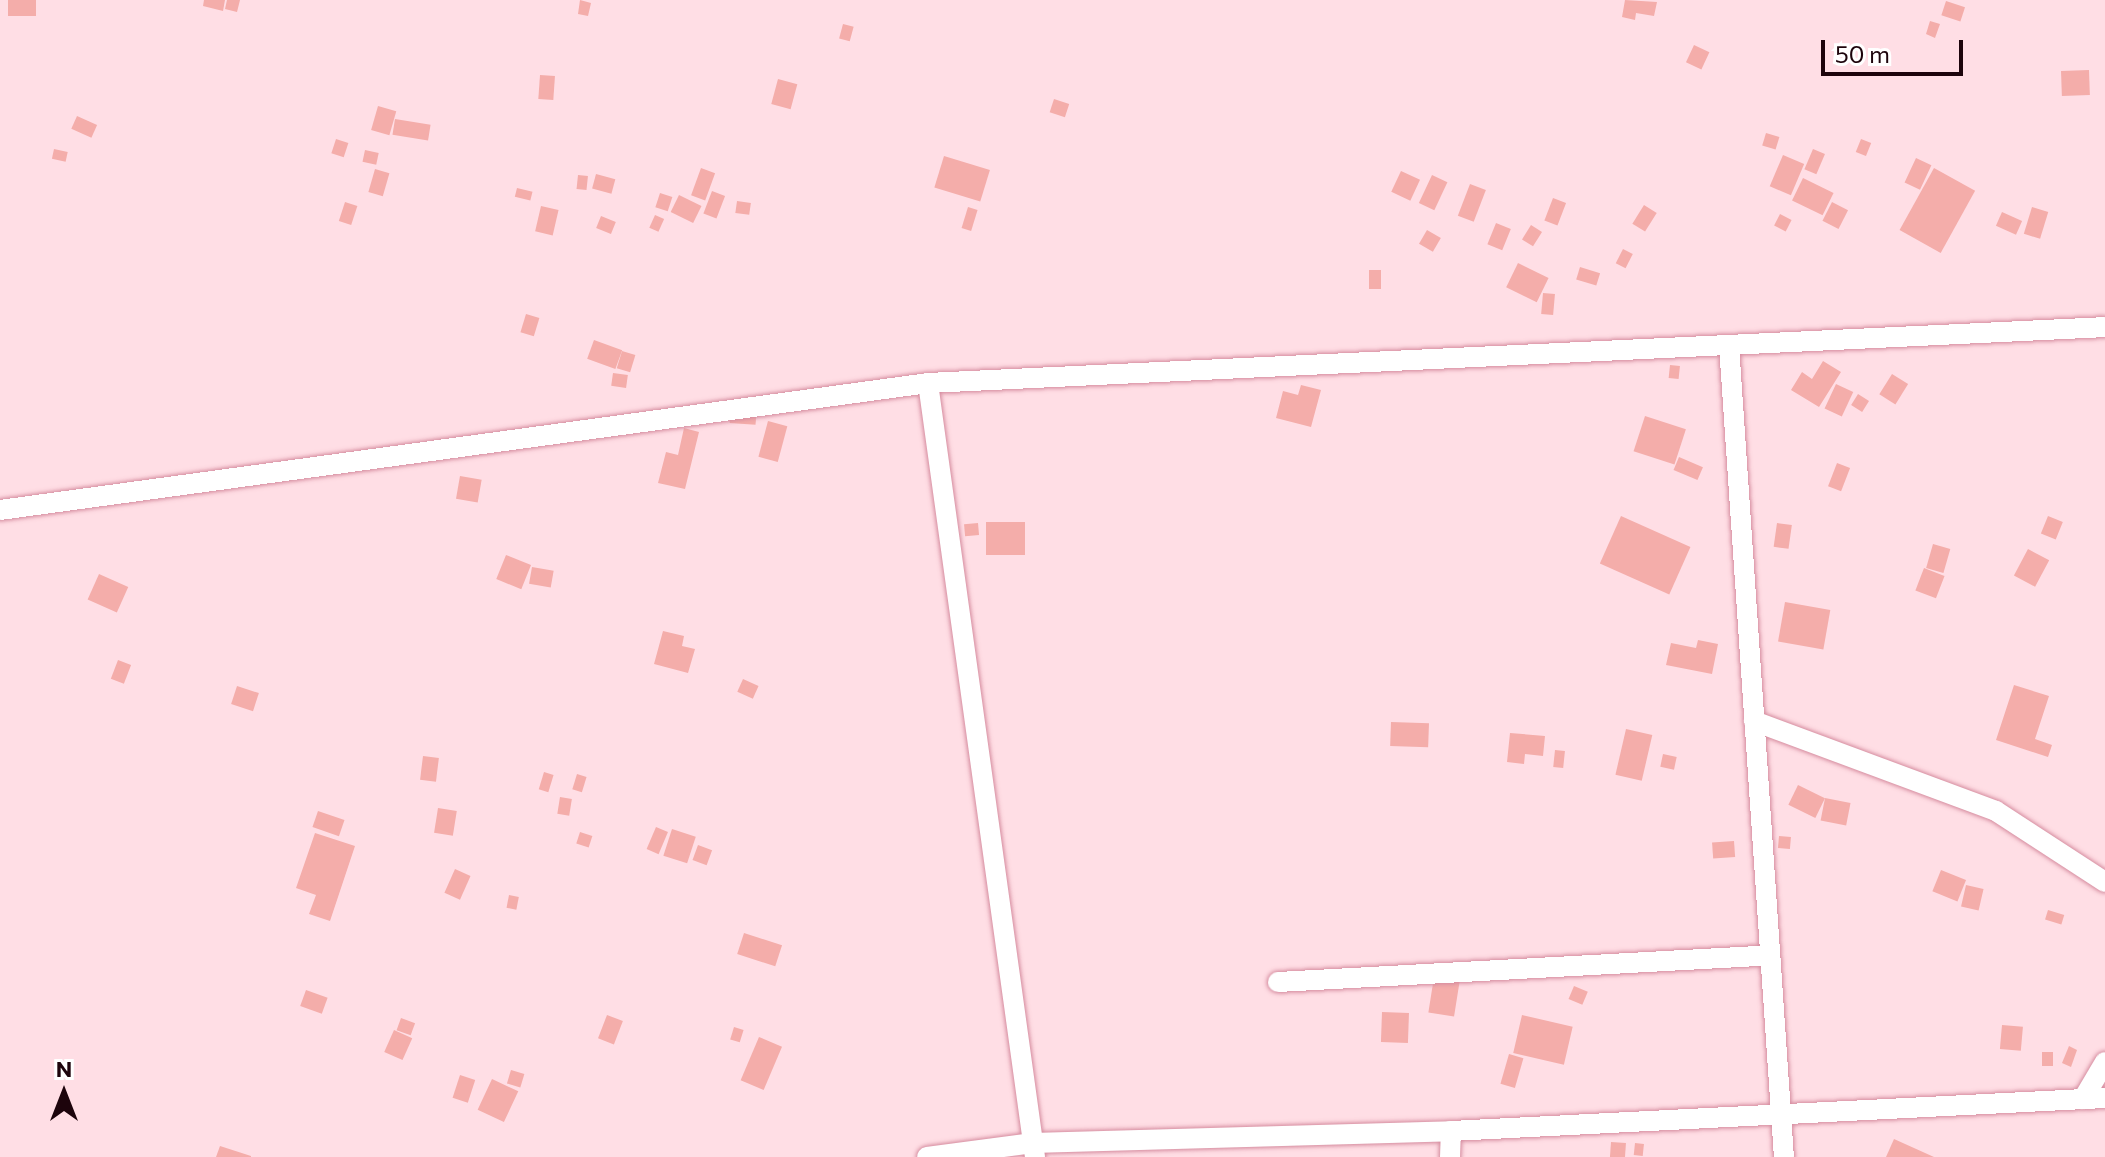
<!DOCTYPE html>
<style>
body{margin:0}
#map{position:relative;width:2105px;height:1157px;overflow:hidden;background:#ffdee5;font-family:Commissioner,sans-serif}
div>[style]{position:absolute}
.building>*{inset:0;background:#f4adaa;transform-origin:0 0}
.roads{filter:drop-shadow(0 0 2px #d68c9f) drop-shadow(0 0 2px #d68c9f)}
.minor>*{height:20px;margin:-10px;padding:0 10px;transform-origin:10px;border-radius:10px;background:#fff}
span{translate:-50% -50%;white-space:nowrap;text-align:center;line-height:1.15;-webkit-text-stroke:7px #fff;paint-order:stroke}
.north{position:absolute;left:24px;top:1053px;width:80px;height:80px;-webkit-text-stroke:6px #fff;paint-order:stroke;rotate:0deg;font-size:22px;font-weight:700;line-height:32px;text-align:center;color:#1d040c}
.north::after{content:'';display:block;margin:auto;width:28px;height:36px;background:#1d040c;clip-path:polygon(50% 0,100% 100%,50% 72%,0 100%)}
.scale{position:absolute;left:1821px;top:40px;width:142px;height:36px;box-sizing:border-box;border:4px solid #1d040c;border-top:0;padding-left:10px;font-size:24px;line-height:28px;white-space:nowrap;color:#1d040c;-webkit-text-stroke:6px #fff;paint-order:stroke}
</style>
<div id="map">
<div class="building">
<i style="left:8px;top:0;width:28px;height:16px"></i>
<i style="clip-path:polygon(204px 0,225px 0,223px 11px,203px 6px)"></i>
<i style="clip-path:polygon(227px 0,240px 0,237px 12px,225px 9px)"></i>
<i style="clip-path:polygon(580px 0,591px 3px,588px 16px,578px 14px)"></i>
<i style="clip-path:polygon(1625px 0,1657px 2px,1654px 16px,1636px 13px,1635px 20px,1622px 17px)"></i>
<i style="left:1946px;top:1px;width:20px;height:15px;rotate:18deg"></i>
<i style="clip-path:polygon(1930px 21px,1940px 24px,1935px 38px,1926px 34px)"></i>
<i style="left:843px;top:24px;width:11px;height:15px;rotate:15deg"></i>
<i style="left:1694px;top:45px;width:17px;height:19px;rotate:25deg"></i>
<i style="left:2089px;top:70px;width:25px;height:28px;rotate:88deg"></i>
<i style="left:540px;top:75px;width:15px;height:24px;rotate:4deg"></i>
<i style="left:778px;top:79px;width:20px;height:26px;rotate:15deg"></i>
<i style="left:1054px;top:99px;width:16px;height:14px;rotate:18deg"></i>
<i style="left:378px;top:106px;width:19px;height:25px;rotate:16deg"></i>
<i style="left:77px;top:116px;width:22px;height:14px;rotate:24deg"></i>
<i style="left:395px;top:119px;width:36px;height:16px;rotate:9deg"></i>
<i style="left:1766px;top:133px;width:14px;height:13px;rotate:17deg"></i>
<i style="left:336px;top:139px;width:13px;height:15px;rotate:18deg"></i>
<i style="left:1861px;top:139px;width:11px;height:14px;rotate:22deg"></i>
<i style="left:54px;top:149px;width:14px;height:10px;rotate:12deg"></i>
<i style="left:1813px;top:149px;width:13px;height:22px;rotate:23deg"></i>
<i style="left:365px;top:150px;width:14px;height:12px;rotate:12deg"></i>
<i style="left:1783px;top:155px;width:23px;height:34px;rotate:23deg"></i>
<i style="left:944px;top:156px;width:48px;height:33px;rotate:17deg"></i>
<i style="left:1916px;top:158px;width:17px;height:27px;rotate:25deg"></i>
<i style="left:701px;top:168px;width:15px;height:29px;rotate:20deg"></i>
<i style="left:1934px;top:168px;width:47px;height:71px;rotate:29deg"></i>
<i style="left:375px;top:169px;width:15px;height:24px;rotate:16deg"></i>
<i style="left:1401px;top:171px;width:21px;height:23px;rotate:25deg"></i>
<i style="left:596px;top:174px;width:20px;height:15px;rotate:15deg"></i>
<i style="left:578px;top:175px;width:10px;height:14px;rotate:6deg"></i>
<i style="left:1432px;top:175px;width:17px;height:31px;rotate:25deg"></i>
<i style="left:1803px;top:178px;width:34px;height:25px;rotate:26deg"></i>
<i style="left:1470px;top:184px;width:17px;height:34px;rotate:21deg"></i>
<i style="left:517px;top:188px;width:16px;height:9px;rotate:14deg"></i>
<i style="left:712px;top:191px;width:14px;height:24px;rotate:21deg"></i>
<i style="left:660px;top:193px;width:13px;height:15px;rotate:18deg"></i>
<i style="left:679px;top:195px;width:25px;height:19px;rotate:26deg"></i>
<i style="left:1553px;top:198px;width:14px;height:24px;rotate:21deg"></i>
<i style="left:737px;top:201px;width:14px;height:12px;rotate:8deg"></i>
<i style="left:345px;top:202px;width:13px;height:20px;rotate:18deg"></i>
<i style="left:1832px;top:202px;width:18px;height:21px;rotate:27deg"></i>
<i style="left:1644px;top:205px;width:15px;height:22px;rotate:32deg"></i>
<i style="left:541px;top:206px;width:18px;height:26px;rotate:13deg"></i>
<i style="left:968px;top:207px;width:10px;height:22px;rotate:17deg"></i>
<i style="left:2032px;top:207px;width:17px;height:28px;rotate:17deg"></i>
<i style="left:2002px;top:212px;width:22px;height:15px;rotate:24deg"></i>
<i style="left:1780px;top:214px;width:13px;height:13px;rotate:27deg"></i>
<i style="left:655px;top:215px;width:10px;height:14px;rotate:24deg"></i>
<i style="left:601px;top:216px;width:16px;height:13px;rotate:22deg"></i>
<i style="left:1496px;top:223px;width:16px;height:23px;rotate:22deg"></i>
<i style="left:1531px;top:225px;width:13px;height:17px;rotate:32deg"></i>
<i style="left:1427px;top:230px;width:16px;height:16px;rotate:30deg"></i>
<i style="left:1623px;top:249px;width:11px;height:16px;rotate:27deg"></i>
<i style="left:1518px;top:263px;width:34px;height:27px;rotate:26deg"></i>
<i style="left:1580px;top:267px;width:21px;height:13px;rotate:17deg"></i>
<i style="left:1369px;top:270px;width:12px;height:19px"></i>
<i style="left:1543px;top:293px;width:12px;height:21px;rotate:5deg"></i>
<i style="left:526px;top:314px;width:14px;height:19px;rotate:17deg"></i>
<i style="left:594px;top:340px;width:30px;height:20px;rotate:20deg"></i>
<i style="left:622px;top:351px;width:14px;height:18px;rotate:17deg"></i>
<i style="clip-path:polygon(1823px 361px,1841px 372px,1819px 407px,1791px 390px,1802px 372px,1812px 379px)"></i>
<i style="left:1670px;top:365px;width:10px;height:13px;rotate:6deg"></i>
<i style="left:613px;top:373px;width:15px;height:13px;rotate:8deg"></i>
<i style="left:1892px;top:374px;width:19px;height:24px;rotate:32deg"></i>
<i style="left:1836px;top:384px;width:19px;height:27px;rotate:25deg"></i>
<i style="clip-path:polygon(1301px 385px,1321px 390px,1311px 427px,1276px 418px,1283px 391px,1298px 395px)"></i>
<i style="left:1858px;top:394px;width:13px;height:13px;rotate:32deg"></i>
<i style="left:731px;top:403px;width:26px;height:20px;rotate:4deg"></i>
<i style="left:1645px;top:416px;width:43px;height:37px;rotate:18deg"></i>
<i style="left:768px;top:421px;width:20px;height:37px;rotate:15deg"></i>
<i style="clip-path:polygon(684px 428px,699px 432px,685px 489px,658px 483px,666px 452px,678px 455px)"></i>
<i style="left:1679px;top:457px;width:26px;height:14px;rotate:23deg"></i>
<i style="left:1837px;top:463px;width:14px;height:25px;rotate:21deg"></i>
<i style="left:460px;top:476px;width:22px;height:23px;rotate:10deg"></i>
<i style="left:1621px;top:516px;width:76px;height:52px;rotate:24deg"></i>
<i style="left:2048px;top:516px;width:16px;height:19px;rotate:22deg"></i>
<i style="left:1025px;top:522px;width:33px;height:39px;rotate:90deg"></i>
<i style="left:978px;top:523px;width:12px;height:14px;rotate:85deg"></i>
<i style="left:1777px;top:523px;width:15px;height:24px;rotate:8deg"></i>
<i style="left:1933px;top:544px;width:18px;height:25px;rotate:16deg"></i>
<i style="left:2028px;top:549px;width:24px;height:30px;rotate:28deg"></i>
<i style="left:506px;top:555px;width:27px;height:26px;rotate:22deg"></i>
<i style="left:532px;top:567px;width:22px;height:17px;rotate:10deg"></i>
<i style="left:1924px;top:568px;width:22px;height:24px;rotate:21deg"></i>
<i style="left:99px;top:574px;width:32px;height:28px;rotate:24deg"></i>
<i style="left:1785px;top:602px;width:46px;height:40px;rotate:10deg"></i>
<i style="clip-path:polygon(663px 631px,684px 636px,682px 646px,695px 649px,688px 673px,654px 664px)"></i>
<i style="clip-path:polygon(1698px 640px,1718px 644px,1712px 674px,1666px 665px,1671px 643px,1696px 648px)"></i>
<i style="left:118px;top:660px;width:14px;height:20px;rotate:21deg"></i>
<i style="left:743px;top:679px;width:17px;height:14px;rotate:24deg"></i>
<i style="clip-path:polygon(2014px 685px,2049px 696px,2035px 739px,2052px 745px,2048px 757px,1996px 740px)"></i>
<i style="left:237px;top:686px;width:23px;height:19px;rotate:18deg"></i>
<i style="left:1391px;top:722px;width:38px;height:24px;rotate:2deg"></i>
<i style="left:1626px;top:729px;width:27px;height:47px;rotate:13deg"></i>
<i style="clip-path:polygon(1510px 733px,1545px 736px,1543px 756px,1525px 754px,1524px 764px,1507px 762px)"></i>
<i style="left:1555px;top:750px;width:10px;height:17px;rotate:6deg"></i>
<i style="left:1663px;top:754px;width:14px;height:13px;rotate:12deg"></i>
<i style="left:423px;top:756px;width:16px;height:24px;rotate:7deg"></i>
<i style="left:544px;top:772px;width:10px;height:18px;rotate:17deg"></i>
<i style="left:577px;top:774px;width:10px;height:16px;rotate:17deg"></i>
<i style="left:1798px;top:785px;width:30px;height:22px;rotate:26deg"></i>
<i style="left:560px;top:797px;width:12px;height:17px;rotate:9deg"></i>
<i style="left:1825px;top:798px;width:26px;height:23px;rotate:11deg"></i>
<i style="left:438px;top:808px;width:19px;height:25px;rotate:9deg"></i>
<i style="left:318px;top:811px;width:28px;height:17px;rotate:19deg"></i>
<i style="left:656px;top:827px;width:13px;height:24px;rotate:23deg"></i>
<i style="left:672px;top:829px;width:25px;height:28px;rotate:18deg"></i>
<i style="left:580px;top:832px;width:13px;height:12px;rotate:18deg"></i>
<i style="clip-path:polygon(315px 833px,355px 846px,330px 921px,309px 914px,316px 895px,296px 888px)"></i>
<i style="left:1779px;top:836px;width:12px;height:12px;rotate:5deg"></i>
<i style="left:1734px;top:841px;width:16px;height:22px;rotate:86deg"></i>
<i style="left:698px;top:845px;width:15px;height:16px;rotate:20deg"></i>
<i style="left:455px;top:869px;width:17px;height:26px;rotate:24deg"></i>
<i style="left:1941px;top:870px;width:27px;height:23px;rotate:22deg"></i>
<i style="left:1966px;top:885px;width:18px;height:22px;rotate:13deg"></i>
<i style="left:509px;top:895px;width:10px;height:13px;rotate:11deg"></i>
<i style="left:2048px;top:910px;width:17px;height:10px;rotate:17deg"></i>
<i style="left:744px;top:933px;width:40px;height:22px;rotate:18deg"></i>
<i style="left:1434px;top:977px;width:26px;height:36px;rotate:9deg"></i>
<i style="left:1574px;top:986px;width:15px;height:14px;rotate:23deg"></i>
<i style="left:306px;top:990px;width:23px;height:17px;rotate:20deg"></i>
<i style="left:1382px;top:1012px;width:27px;height:30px;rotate:2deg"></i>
<i style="left:607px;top:1015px;width:17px;height:25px;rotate:21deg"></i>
<i style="left:1522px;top:1015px;width:52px;height:39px;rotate:13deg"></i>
<i style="left:401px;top:1018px;width:15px;height:13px;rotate:20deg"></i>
<i style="left:2002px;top:1025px;width:21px;height:24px;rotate:5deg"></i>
<i style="left:734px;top:1027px;width:10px;height:13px;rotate:17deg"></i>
<i style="left:394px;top:1030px;width:20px;height:24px;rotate:24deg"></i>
<i style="left:759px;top:1037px;width:25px;height:47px;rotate:23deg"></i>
<i style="clip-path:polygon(2069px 1046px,2077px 1050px,2071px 1067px,2062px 1063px)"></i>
<i style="left:2042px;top:1052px;width:11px;height:14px"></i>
<i style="left:1509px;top:1054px;width:15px;height:31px;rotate:16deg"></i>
<i style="left:511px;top:1070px;width:14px;height:14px;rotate:17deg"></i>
<i style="left:460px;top:1075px;width:16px;height:24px;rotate:18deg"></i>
<i style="left:492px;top:1079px;width:29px;height:34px;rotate:25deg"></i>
<i style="clip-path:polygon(1894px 1139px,1934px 1157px,1886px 1157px)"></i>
<i style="left:1611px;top:1142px;width:15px;height:15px;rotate:4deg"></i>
<i style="left:1635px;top:1143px;width:9px;height:12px;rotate:6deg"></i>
<i style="clip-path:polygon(220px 1146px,251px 1156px,251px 1157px,216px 1157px)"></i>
</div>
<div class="roads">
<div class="minor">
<i style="left:1729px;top:345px;width:814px;rotate:86.13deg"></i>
<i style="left:928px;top:383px;width:781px;rotate:82.13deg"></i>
<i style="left:0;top:510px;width:937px;rotate:-7.79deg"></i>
<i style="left:928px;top:383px;width:1178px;rotate:-2.72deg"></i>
<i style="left:1754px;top:721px;width:258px;rotate:20.4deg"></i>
<i style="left:1996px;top:811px;width:130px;rotate:33.1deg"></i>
<i style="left:1278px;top:982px;width:493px;rotate:-3.1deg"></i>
<i style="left:2083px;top:1099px;width:43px;rotate:-59.3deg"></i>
<i style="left:927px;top:1157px;width:107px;rotate:-7.5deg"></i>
<i style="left:1033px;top:1143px;width:418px;rotate:-1.6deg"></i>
<i style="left:1451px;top:1131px;width:655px;rotate:-2.89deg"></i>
<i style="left:1450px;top:1157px;width:26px;rotate:-88deg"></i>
</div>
</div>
<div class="north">N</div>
<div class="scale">50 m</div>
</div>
